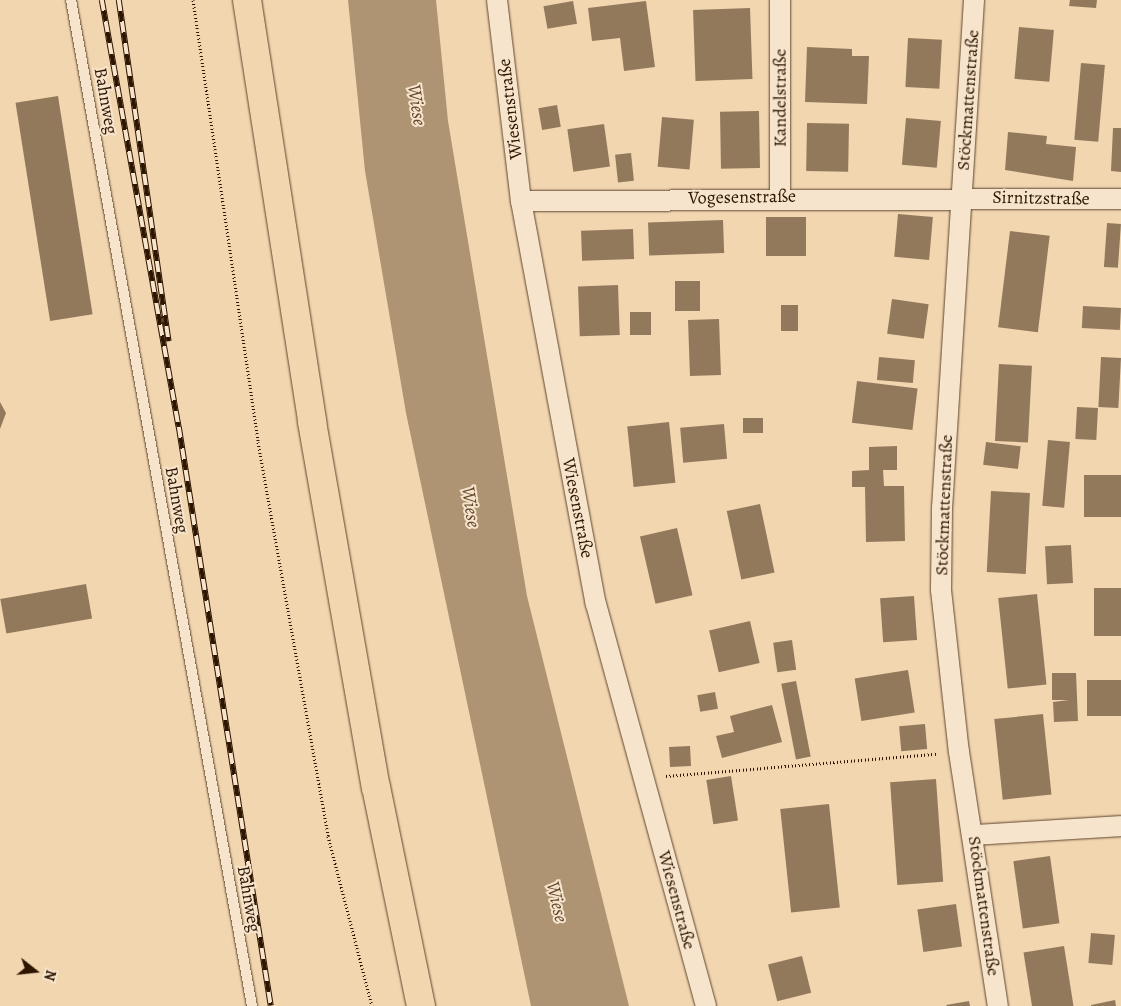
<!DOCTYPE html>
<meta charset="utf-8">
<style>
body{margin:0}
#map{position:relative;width:1121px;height:1006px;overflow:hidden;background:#f2d6b0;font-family:Alegreya,serif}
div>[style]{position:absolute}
.water>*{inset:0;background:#af9474}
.building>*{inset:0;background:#93795c;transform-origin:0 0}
.path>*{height:3px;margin-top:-1.5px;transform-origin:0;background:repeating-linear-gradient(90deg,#2d1500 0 1px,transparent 0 3.5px)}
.roads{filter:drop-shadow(0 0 1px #5e452c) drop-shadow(0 0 1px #5e452c)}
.lane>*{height:10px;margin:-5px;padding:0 5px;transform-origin:5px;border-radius:5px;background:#f7e4cc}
.street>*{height:20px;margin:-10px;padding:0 10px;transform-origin:10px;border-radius:10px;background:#f7e4cc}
.primary>*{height:28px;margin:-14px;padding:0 14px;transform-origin:14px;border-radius:14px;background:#f2d6b0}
.rail>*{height:5.5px;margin-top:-2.75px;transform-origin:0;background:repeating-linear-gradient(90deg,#f7e4cc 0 11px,#2d1500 0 22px);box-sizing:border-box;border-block:1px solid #2d1500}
span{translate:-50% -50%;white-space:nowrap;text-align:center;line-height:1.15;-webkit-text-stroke:4px #f7e4cc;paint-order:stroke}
.street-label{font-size:18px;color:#2d1500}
.water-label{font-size:19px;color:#61482e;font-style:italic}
.north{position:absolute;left:10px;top:946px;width:50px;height:50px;-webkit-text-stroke:4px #f7e4cc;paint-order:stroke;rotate:106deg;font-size:14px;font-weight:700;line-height:20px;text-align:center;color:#2d1500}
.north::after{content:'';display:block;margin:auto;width:18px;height:22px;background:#2d1500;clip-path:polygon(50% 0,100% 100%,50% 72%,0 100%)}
</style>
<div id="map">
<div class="water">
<i style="clip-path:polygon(348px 0,436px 0,448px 121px,527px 596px,629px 1006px,531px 1006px,406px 413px,365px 171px)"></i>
</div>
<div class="building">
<i style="clip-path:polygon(1070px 0,1097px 0,1096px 8px,1069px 6px)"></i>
<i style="left:573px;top:1px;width:23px;height:30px;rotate:80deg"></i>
<i style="clip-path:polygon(646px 1px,655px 67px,624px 71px,620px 38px,592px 41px,588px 8px)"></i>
<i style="left:750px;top:8px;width:71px;height:57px;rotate:88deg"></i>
<i style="left:1019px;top:27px;width:35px;height:52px;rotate:5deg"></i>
<i style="left:908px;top:38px;width:34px;height:49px;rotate:3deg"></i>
<i style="clip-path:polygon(807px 47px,852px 49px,852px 56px,869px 56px,867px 104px,805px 102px)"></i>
<i style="left:1081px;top:63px;width:24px;height:77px;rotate:5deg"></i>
<i style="left:58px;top:96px;width:221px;height:43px;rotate:81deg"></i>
<i style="left:557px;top:105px;width:22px;height:19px;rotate:80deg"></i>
<i style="left:759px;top:111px;width:57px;height:39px;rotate:89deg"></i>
<i style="left:662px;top:117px;width:32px;height:50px;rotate:5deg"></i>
<i style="left:906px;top:118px;width:35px;height:47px;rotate:5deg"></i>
<i style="left:807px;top:123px;width:42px;height:48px;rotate:1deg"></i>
<i style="left:604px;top:124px;width:43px;height:37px;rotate:82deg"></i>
<i style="clip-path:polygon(1113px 128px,1121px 128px,1121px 172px,1111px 171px)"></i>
<i style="clip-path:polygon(1008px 132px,1047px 136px,1046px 144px,1076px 147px,1073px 181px,1005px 170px)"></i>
<i style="left:631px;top:153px;width:28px;height:16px;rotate:84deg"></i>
<i style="left:898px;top:214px;width:35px;height:43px;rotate:5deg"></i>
<i style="left:766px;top:217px;width:40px;height:39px"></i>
<i style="left:723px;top:220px;width:33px;height:75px;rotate:88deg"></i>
<i style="left:1107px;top:223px;width:14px;height:44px;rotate:4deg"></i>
<i style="left:633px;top:229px;width:30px;height:52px;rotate:88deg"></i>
<i style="left:1010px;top:231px;width:40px;height:97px;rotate:7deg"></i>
<i style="left:700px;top:281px;width:30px;height:25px;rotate:90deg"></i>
<i style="left:618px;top:285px;width:50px;height:40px;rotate:88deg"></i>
<i style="left:892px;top:299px;width:37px;height:35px;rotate:8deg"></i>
<i style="left:781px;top:305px;width:17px;height:26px"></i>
<i style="left:1083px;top:306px;width:38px;height:22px;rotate:3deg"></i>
<i style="left:630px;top:312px;width:21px;height:23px"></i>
<i style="left:719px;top:319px;width:56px;height:31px;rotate:88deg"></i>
<i style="left:879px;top:357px;width:36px;height:23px;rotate:5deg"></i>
<i style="left:1101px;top:357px;width:20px;height:50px;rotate:3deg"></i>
<i style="left:999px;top:364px;width:33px;height:77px;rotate:3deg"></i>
<i style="left:857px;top:381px;width:61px;height:42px;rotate:7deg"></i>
<i style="clip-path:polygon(0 402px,6px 413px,0 429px)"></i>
<i style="left:1077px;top:407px;width:21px;height:32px;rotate:3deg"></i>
<i style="left:763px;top:418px;width:15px;height:20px;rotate:90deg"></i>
<i style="left:669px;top:422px;width:61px;height:42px;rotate:84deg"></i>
<i style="left:724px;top:424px;width:35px;height:44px;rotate:85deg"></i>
<i style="left:1048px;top:440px;width:22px;height:66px;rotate:5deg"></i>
<i style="left:986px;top:442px;width:35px;height:23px;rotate:7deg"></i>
<i style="clip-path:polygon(897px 446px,897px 470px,883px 470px,884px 486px,904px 486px,905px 541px,866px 542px,865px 487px,852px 487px,852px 471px,869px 470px,869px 447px)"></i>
<i style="left:1084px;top:475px;width:37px;height:42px"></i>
<i style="left:991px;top:491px;width:39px;height:81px;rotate:3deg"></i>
<i style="left:760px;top:504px;width:70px;height:34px;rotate:78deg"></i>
<i style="left:677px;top:528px;width:69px;height:38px;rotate:77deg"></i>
<i style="left:1071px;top:545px;width:38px;height:26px;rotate:87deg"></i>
<i style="left:86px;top:584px;width:35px;height:87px;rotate:80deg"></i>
<i style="left:1121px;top:588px;width:48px;height:27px;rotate:90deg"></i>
<i style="left:1037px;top:594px;width:91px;height:39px;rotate:84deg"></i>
<i style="left:914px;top:596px;width:44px;height:34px;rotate:86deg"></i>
<i style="left:750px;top:621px;width:43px;height:42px;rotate:77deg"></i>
<i style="left:792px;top:640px;width:30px;height:19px;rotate:82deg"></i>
<i style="left:908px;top:670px;width:43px;height:54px;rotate:81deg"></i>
<i style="clip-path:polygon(1052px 673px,1076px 673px,1078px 721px,1054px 722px,1053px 702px,1069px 700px,1052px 700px)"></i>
<i style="left:1087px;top:680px;width:34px;height:36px"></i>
<i style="left:796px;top:681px;width:77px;height:15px;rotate:79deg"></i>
<i style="left:715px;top:692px;width:17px;height:18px;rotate:80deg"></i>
<i style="clip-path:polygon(772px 705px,782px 742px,722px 758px,716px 736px,734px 732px,730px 716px)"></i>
<i style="left:1043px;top:714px;width:81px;height:49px;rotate:84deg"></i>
<i style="left:925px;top:724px;width:25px;height:26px;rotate:85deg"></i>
<i style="left:690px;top:746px;width:20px;height:21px;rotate:87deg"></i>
<i style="left:731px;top:776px;width:45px;height:25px;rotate:81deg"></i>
<i style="left:936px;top:779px;width:103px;height:46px;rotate:86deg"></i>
<i style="left:829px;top:804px;width:104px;height:49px;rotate:84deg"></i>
<i style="left:1050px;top:856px;width:68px;height:37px;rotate:82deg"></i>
<i style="left:956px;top:904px;width:43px;height:39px;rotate:82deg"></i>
<i style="left:1091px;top:933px;width:24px;height:30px;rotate:5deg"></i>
<i style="left:1064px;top:946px;width:61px;height:41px;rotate:81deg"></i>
<i style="left:802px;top:956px;width:38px;height:35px;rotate:76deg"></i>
<i style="clip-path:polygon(1115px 1000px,1116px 1006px,1091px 1006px,1091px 1005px)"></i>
<i style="clip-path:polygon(969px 1001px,970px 1006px,947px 1006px,946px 1005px)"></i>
</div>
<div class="path">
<i style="left:193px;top:0;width:447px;rotate:81.6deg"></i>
<i style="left:258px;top:442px;width:400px;rotate:79.9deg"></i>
<i style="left:328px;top:836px;width:176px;rotate:75.5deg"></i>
<i style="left:666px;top:776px;width:271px;rotate:-4.7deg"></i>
</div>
<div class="roads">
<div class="lane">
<i style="left:71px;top:0;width:1022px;rotate:79.8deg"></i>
</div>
<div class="street">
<i style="left:497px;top:0;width:202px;rotate:83.2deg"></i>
<i style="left:521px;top:201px;width:410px;rotate:79.5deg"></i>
<i style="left:596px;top:604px;width:417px;rotate:74.7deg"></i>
<i style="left:780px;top:0;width:197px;rotate:90deg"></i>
<i style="left:974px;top:0;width:509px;rotate:93.6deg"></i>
<i style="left:942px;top:508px;width:82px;rotate:90.7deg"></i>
<i style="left:941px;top:590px;width:163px;rotate:83.7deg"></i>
<i style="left:959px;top:752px;width:257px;rotate:81.3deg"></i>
<i style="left:521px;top:201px;width:600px;rotate:-0.19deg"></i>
<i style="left:974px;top:835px;width:147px;rotate:-3.5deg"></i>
</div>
<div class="primary">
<i style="left:247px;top:0;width:427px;rotate:81.2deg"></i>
<i style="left:312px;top:422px;width:371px;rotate:80.1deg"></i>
<i style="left:376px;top:787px;width:224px;rotate:78.4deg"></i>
</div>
</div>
<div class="rail">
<i style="left:102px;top:0;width:434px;rotate:79.8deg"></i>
<i style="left:179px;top:427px;width:586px;rotate:80.97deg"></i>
<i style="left:119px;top:0;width:345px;rotate:81.7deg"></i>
</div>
<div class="street-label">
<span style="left:780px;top:98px;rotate:-90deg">Kandelstraße</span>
<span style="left:968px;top:100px;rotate:-86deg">Stöckmattenstraße</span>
<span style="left:106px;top:101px;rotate:80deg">Bahnweg</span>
<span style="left:510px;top:109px;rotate:-97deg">Wiesenstraße</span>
<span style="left:742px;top:197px;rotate:-1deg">Vogesenstraße</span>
<span style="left:1041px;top:198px;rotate:1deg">Sirnitzstraße</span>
<span style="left:177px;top:500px;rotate:80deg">Bahnweg</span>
<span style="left:944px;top:505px;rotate:-88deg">Stöckmattenstraße</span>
<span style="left:578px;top:508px;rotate:79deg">Wiesenstraße</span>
<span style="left:249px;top:899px;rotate:80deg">Bahnweg</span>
<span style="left:677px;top:900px;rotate:75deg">Wiesenstraße</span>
<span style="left:984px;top:906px;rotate:82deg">Stöckmattenstraße</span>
</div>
<div class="water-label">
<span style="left:416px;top:105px;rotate:82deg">Wiese</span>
<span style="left:470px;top:507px;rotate:82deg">Wiese</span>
<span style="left:556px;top:902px;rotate:77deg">Wiese</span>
</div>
<div class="north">N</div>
</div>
